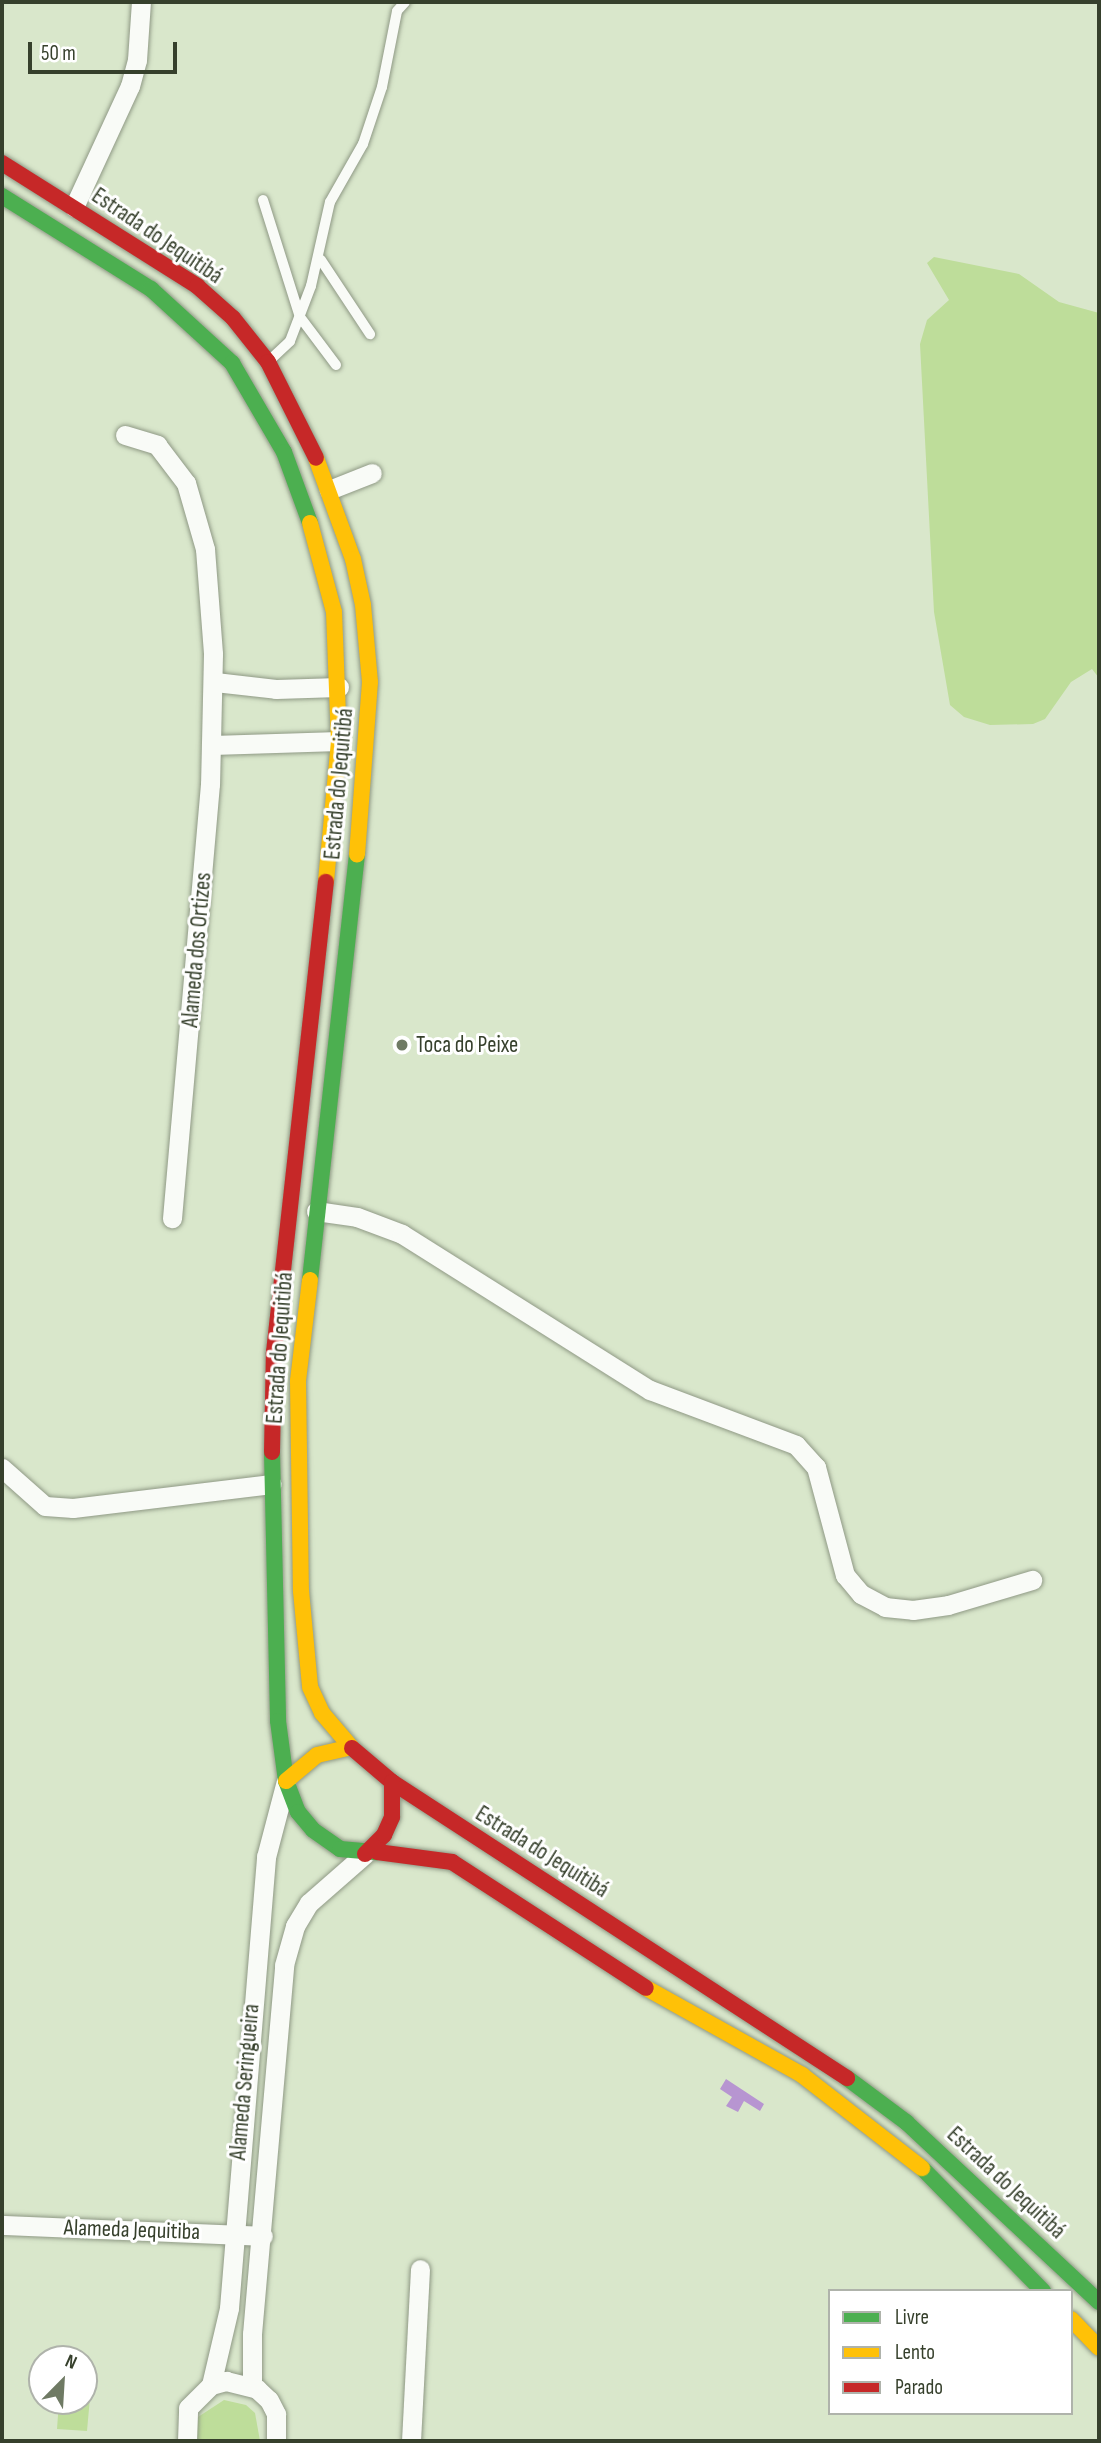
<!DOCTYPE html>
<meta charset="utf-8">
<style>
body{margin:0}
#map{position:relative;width:1101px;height:2443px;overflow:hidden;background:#d9e7cb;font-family:"Sofia Sans Condensed",sans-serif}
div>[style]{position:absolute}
.green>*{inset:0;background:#bedd9a}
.water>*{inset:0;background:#b795d1}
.roads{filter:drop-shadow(0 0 2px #8f9985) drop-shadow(0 0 2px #8f9985)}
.lane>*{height:10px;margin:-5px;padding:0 5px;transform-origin:5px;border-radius:5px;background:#f9fbf7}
.street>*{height:19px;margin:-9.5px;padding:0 9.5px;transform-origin:9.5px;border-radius:9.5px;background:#f9fbf7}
.fast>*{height:16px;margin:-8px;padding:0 8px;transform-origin:8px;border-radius:8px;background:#4caf50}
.slow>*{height:16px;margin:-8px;padding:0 8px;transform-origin:8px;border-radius:8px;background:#ffc107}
.jam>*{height:16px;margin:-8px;padding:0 8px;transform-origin:8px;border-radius:8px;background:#c62828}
.dots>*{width:19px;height:19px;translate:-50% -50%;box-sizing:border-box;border:4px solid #fff;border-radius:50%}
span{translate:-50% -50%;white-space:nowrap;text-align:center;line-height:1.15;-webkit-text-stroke:6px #fff;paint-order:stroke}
.street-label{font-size:23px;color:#36402c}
.poi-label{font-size:23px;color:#36402c}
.left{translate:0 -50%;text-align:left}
.frame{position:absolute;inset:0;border:4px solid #36402c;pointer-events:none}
.legend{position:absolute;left:828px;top:2289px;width:245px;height:126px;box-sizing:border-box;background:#fff;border:2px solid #afb3ab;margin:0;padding:9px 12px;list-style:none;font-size:21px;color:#36402c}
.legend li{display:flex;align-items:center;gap:14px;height:35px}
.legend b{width:35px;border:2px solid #afb3ab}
.north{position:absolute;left:28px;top:2345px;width:70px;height:70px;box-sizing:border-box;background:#fff;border:2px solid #afb3ab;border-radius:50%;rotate:24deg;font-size:19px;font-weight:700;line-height:28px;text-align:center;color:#36402c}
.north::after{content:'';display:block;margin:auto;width:24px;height:32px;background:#6f7a64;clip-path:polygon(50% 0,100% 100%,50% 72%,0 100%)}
.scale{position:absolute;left:28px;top:42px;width:149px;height:32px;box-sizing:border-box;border:4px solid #36402c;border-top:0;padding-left:9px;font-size:21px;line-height:24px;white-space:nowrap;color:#36402c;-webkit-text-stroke:5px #fff;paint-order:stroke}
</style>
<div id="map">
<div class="green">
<i style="clip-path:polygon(934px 257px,1019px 274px,1059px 302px,1099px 313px,1099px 678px,1092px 669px,1071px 682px,1045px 719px,1033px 724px,990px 725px,964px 717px,950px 705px,934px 612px,920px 344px,927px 320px,949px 300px,927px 263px)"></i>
<i style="clip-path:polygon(84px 2363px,93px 2364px,87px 2431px,57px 2429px,59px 2401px,84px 2401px)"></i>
<i style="clip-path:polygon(224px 2400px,246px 2405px,255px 2413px,260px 2441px,195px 2441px,198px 2417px)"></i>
</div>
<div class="water">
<i style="clip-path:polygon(726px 2079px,764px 2104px,760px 2111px,744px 2101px,738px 2112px,726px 2106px,732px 2097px,720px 2089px)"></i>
</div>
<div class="roads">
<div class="lane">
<i style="left:263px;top:200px;width:123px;rotate:72.5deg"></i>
<i style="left:300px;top:317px;width:60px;rotate:53.1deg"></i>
<i style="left:321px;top:260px;width:89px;rotate:56.5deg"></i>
<i style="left:271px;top:359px;width:26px;rotate:-43deg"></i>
<i style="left:290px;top:341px;width:59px;rotate:-69.1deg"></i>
<i style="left:311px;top:286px;width:86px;rotate:-77.3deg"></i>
<i style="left:330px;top:202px;width:67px;rotate:-60.4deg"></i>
<i style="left:363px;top:144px;width:60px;rotate:-71.6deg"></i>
<i style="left:382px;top:87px;width:77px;rotate:-78.8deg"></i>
<i style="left:397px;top:11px;width:12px;rotate:-48deg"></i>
</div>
<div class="street">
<i style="left:74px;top:207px;width:133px;rotate:-65.2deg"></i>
<i style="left:130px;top:86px;width:27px;rotate:-75deg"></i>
<i style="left:137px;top:60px;width:58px;rotate:-86.1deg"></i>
<i style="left:125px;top:435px;width:34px;rotate:17deg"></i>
<i style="left:157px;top:445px;width:48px;rotate:52.7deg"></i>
<i style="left:186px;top:483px;width:69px;rotate:73.9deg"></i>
<i style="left:205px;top:549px;width:105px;rotate:85.6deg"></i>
<i style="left:213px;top:654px;width:130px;rotate:91.3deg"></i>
<i style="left:210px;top:784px;width:436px;rotate:95deg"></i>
<i style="left:329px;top:490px;width:46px;rotate:-21.6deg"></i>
<i style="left:215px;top:682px;width:61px;rotate:6.5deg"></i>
<i style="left:276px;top:689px;width:63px;rotate:-1.8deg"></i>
<i style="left:212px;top:745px;width:127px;rotate:-1.8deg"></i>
<i style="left:316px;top:1211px;width:41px;rotate:8.3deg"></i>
<i style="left:357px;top:1217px;width:48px;rotate:20.7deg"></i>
<i style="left:402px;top:1234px;width:293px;rotate:32.2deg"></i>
<i style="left:650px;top:1390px;width:156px;rotate:20.6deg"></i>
<i style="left:796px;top:1445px;width:30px;rotate:48deg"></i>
<i style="left:816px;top:1467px;width:112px;rotate:75deg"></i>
<i style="left:845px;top:1575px;width:25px;rotate:50deg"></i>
<i style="left:861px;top:1594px;width:27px;rotate:28deg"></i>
<i style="left:885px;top:1607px;width:28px;rotate:6deg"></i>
<i style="left:913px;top:1610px;width:35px;rotate:-8deg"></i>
<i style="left:948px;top:1605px;width:88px;rotate:-16.6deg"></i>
<i style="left:2px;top:1468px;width:57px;rotate:41.5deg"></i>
<i style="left:45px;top:1506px;width:28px;rotate:4deg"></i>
<i style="left:73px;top:1508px;width:200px;rotate:-6.9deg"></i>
<i style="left:2px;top:2225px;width:261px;rotate:2.4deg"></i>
<i style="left:211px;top:2385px;width:79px;rotate:-76.8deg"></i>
<i style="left:229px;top:2308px;width:453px;rotate:-85.3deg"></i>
<i style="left:266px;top:1857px;width:79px;rotate:-75.3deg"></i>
<i style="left:252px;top:2386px;width:52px;rotate:-90deg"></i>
<i style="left:252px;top:2334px;width:370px;rotate:-85deg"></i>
<i style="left:284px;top:1965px;width:41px;rotate:-74.2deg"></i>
<i style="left:295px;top:1926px;width:27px;rotate:-59deg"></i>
<i style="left:309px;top:1903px;width:74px;rotate:-41.2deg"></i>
<i style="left:187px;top:2441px;width:33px;rotate:-88deg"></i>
<i style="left:188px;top:2408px;width:33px;rotate:-45deg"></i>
<i style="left:211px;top:2385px;width:16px;rotate:-15deg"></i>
<i style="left:226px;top:2381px;width:32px;rotate:14deg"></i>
<i style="left:257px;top:2389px;width:16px;rotate:43deg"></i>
<i style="left:269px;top:2400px;width:16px;rotate:63deg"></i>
<i style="left:276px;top:2414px;width:27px;rotate:90deg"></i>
<i style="left:411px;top:2441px;width:172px;rotate:-87deg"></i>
</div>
<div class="fast">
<i style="left:2px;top:196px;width:176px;rotate:32deg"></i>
<i style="left:151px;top:289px;width:110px;rotate:42.4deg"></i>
<i style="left:232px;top:363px;width:103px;rotate:59.7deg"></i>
<i style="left:284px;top:452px;width:76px;rotate:69.9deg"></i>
<i style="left:310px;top:1280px;width:428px;rotate:-83.7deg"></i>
<i style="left:272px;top:1452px;width:269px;rotate:88.7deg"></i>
<i style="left:278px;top:1721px;width:61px;rotate:82.4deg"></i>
<i style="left:286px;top:1781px;width:33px;rotate:69deg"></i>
<i style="left:298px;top:1812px;width:23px;rotate:50deg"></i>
<i style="left:313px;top:1830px;width:33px;rotate:35deg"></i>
<i style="left:340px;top:1849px;width:37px;rotate:5deg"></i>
<i style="left:847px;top:2078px;width:74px;rotate:36.7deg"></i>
<i style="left:906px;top:2122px;width:264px;rotate:43deg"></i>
<i style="left:922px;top:2168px;width:173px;rotate:45.5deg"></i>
</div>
<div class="slow">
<i style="left:316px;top:458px;width:108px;rotate:69.9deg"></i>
<i style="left:353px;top:559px;width:47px;rotate:77.7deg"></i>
<i style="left:363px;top:605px;width:77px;rotate:84.8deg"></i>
<i style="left:370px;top:682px;width:173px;rotate:94.3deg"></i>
<i style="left:310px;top:523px;width:92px;rotate:74.9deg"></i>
<i style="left:334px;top:612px;width:129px;rotate:87.8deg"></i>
<i style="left:339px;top:741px;width:142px;rotate:95.3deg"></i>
<i style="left:310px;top:1280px;width:102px;rotate:96.8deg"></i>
<i style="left:298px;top:1381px;width:210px;rotate:89.2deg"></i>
<i style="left:301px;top:1591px;width:96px;rotate:84.6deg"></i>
<i style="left:310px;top:1687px;width:29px;rotate:65deg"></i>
<i style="left:322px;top:1713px;width:46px;rotate:49.4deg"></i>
<i style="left:286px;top:1781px;width:40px;rotate:-40deg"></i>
<i style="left:317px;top:1755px;width:35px;rotate:-13deg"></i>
<i style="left:646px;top:1988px;width:179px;rotate:29.1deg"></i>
<i style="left:802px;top:2075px;width:152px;rotate:37.8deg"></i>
<i style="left:1071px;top:2319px;width:40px;rotate:46deg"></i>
</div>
<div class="jam">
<i style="left:2px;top:163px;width:231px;rotate:32.2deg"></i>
<i style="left:197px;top:286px;width:48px;rotate:41.6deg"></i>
<i style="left:233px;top:318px;width:56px;rotate:51.5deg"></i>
<i style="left:268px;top:362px;width:107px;rotate:63.4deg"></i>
<i style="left:272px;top:1452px;width:100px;rotate:-88.9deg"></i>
<i style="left:274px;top:1352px;width:473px;rotate:-83.7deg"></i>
<i style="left:352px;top:1748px;width:52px;rotate:40.4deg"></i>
<i style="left:392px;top:1782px;width:543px;rotate:33.05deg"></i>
<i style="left:377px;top:1852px;width:76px;rotate:7.6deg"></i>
<i style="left:452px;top:1862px;width:231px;rotate:33deg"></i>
<i style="left:365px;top:1854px;width:27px;rotate:-45deg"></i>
<i style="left:384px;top:1835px;width:20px;rotate:-66deg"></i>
<i style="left:392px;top:1817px;width:35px;rotate:-90deg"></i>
</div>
</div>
<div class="dots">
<i style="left:402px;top:1045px;background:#6f7a64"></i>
</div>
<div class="street-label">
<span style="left:157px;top:236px;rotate:34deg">Estrada do Jequitibá</span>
<span style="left:339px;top:784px;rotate:-85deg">Estrada do Jequitibá</span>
<span style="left:197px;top:950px;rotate:-85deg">Alameda dos Ortizes</span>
<span style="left:280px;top:1348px;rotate:-86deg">Estrada do Jequitibá</span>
<span style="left:542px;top:1852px;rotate:32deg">Estrada do Jequitibá</span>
<span style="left:245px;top:2082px;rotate:-85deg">Alameda Seringueira</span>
<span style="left:1006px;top:2183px;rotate:43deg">Estrada do Jequitibá</span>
<span style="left:132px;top:2230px;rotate:2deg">Alameda Jequitiba</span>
</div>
<div class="poi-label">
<span class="left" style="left:416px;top:1045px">Toca do Peixe</span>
</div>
<div class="frame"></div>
<ul class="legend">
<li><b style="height:9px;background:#4caf50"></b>Livre</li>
<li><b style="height:9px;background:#ffc107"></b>Lento</li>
<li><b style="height:9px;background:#c62828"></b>Parado</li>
</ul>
<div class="north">N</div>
<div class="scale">50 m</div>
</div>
